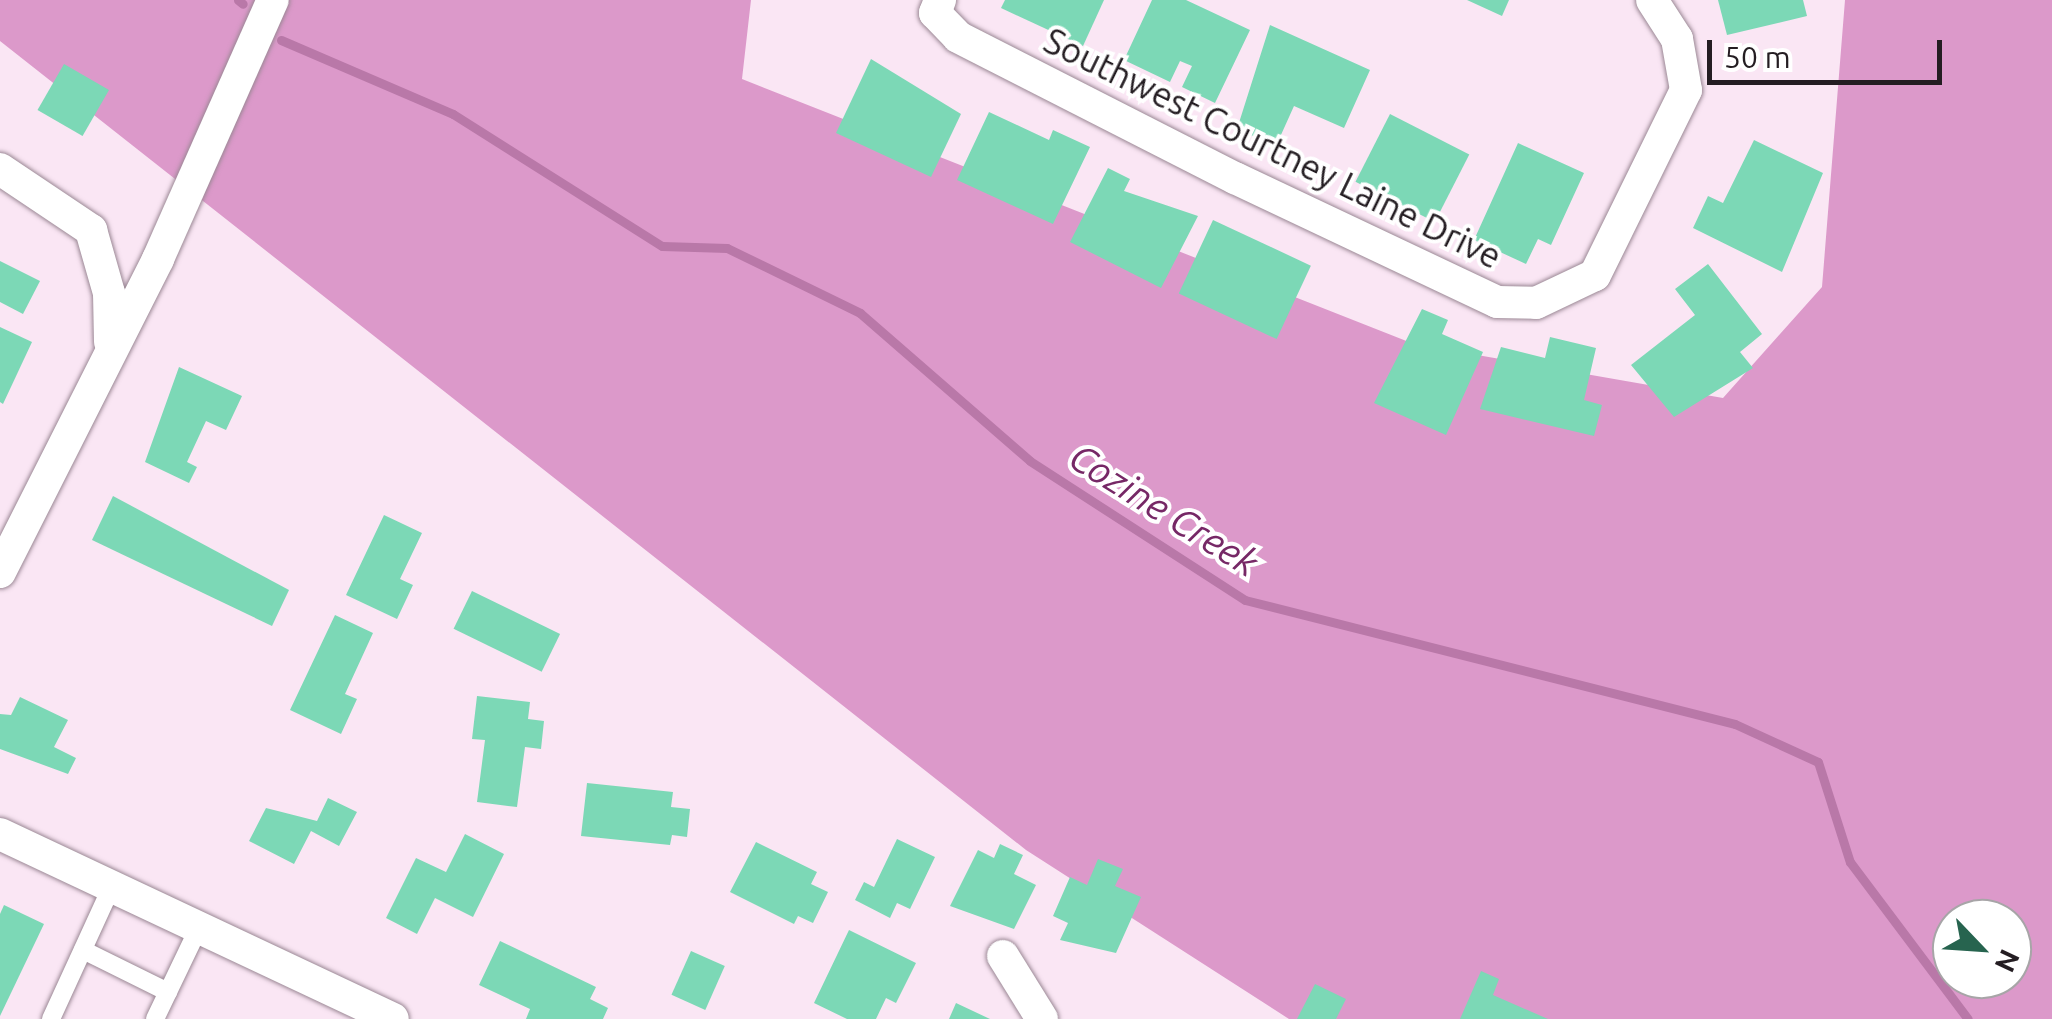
<!DOCTYPE html>
<style>
body{margin:0}
#map{position:relative;width:2052px;height:1019px;overflow:hidden;background:#fae6f4;font-family:Ubuntu,sans-serif}
div>[style]{position:absolute}
.forest>*{inset:0;background:#dc99ca}
.stream>*{height:9px;margin:-4.5px;padding:0 4.5px;transform-origin:4.5px;border-radius:4.5px;background:#b978a8}
.building>*{inset:0;background:#7cd8b6;transform-origin:0 0}
.roads{filter:drop-shadow(0 0 2px #9b8895) drop-shadow(0 0 2px #9b8895)}
.lane>*{height:18px;margin:-9px;padding:0 9px;transform-origin:9px;border-radius:9px;background:#fff}
.street>*{height:32px;margin:-16px;padding:0 16px;transform-origin:16px;border-radius:16px;background:#fff}
span{translate:-50% -50%;white-space:nowrap;text-align:center;line-height:1.15;-webkit-text-stroke:8px #fff;paint-order:stroke}
.street-label{font-size:35px;color:#241d22}
.water-label{font-size:38px;color:#762866;font-style:italic}
.north{position:absolute;left:1932px;top:899px;width:100px;height:100px;box-sizing:border-box;background:#fff;border:2px solid #a7a5a7;border-radius:50%;rotate:115deg;font-size:28px;font-weight:700;line-height:40px;text-align:center;color:#241d22}
.north::after{content:'';display:block;margin:auto;width:35px;height:45px;background:#27644f;clip-path:polygon(50% 0,100% 100%,50% 72%,0 100%)}
.scale{position:absolute;left:1707px;top:40px;width:235px;height:45px;box-sizing:border-box;border:5px solid #241d22;border-top:0;padding-left:12px;font-size:30px;line-height:35px;white-space:nowrap;color:#241d22;-webkit-text-stroke:8px #fff;paint-order:stroke}
</style>
<div id="map">
<div class="forest">
<i style="clip-path:polygon(evenodd,0 0,751px 0,742px 79px,1414px 344px,1723px 398px,1822px 287px,1845px 0,2052px 0,2052px 1019px,1289px 1019px,1026px 850px,0 41px,0 0,1952px 919px,2012px 919px,2012px 979px,1952px 979px,1952px 919px)"></i>
</div>
<div class="stream">
<i style="left:238px;top:0;width:6px;rotate:39deg"></i>
<i style="left:281px;top:40px;width:187px;rotate:23.3deg"></i>
<i style="left:453px;top:114px;width:247px;rotate:32.3deg"></i>
<i style="left:662px;top:246px;width:65px;rotate:1.8deg"></i>
<i style="left:727px;top:248px;width:148px;rotate:26deg"></i>
<i style="left:860px;top:313px;width:225px;rotate:41deg"></i>
<i style="left:1030px;top:461px;width:256px;rotate:32.9deg"></i>
<i style="left:1245px;top:600px;width:505px;rotate:14.2deg"></i>
<i style="left:1735px;top:724px;width:91px;rotate:24.6deg"></i>
<i style="left:1818px;top:762px;width:105px;rotate:72.3deg"></i>
<i style="left:1850px;top:862px;width:196px;rotate:53.1deg"></i>
</div>
<div class="building">
<i style="clip-path:polygon(1005px 0,1104px 0,1083px 46px,1001px 8px)"></i>
<i style="clip-path:polygon(1152px 0,1186px 0,1250px 30px,1215px 103px,1182px 87px,1192px 66px,1180px 61px,1170px 82px,1124px 60px)"></i>
<i style="clip-path:polygon(1467px 0,1509px 0,1502px 16px)"></i>
<i style="clip-path:polygon(1718px 0,1803px 0,1807px 16px,1727px 35px)"></i>
<i style="clip-path:polygon(1270px 25px,1370px 70px,1344px 128px,1294px 106px,1276px 146px,1237px 129px)"></i>
<i style="clip-path:polygon(871px 59px,961px 114px,931px 177px,836px 133px)"></i>
<i style="left:64px;top:64px;width:52px;height:53px;rotate:30deg"></i>
<i style="clip-path:polygon(989px 112px,1049px 140px,1053px 130px,1090px 147px,1053px 224px,957px 180px)"></i>
<i style="left:1390px;top:114px;width:89px;height:76px;rotate:27deg"></i>
<i style="clip-path:polygon(1754px 140px,1823px 173px,1782px 272px,1693px 228px,1708px 196px,1723px 203px)"></i>
<i style="clip-path:polygon(1518px 143px,1584px 173px,1551px 245px,1538px 239px,1526px 264px,1474px 240px)"></i>
<i style="clip-path:polygon(1108px 168px,1130px 179px,1124px 191px,1198px 216px,1161px 288px,1070px 242px)"></i>
<i style="left:1213px;top:220px;width:108px;height:81px;rotate:25deg"></i>
<i style="clip-path:polygon(0 261px,40px 281px,23px 314px,0 302px)"></i>
<i style="clip-path:polygon(1708px 264px,1762px 334px,1740px 352px,1753px 368px,1674px 417px,1631px 365px,1695px 315px,1675px 289px)"></i>
<i style="clip-path:polygon(1422px 309px,1448px 320px,1442px 334px,1483px 352px,1446px 435px,1374px 403px)"></i>
<i style="clip-path:polygon(0 327px,32px 342px,3px 404px,0 402px)"></i>
<i style="clip-path:polygon(1550px 337px,1596px 348px,1584px 400px,1602px 405px,1594px 436px,1480px 409px,1501px 347px,1545px 358px)"></i>
<i style="clip-path:polygon(179px 367px,242px 396px,226px 430px,206px 421px,187px 462px,197px 467px,189px 483px,145px 462px)"></i>
<i style="clip-path:polygon(113px 496px,289px 590px,272px 626px,92px 540px)"></i>
<i style="clip-path:polygon(384px 515px,422px 533px,400px 579px,413px 585px,397px 619px,346px 595px)"></i>
<i style="left:472px;top:591px;width:98px;height:42px;rotate:26deg"></i>
<i style="clip-path:polygon(335px 615px,373px 633px,345px 694px,357px 699px,341px 734px,290px 710px)"></i>
<i style="clip-path:polygon(477px 696px,530px 702px,528px 719px,544px 721px,541px 749px,525px 747px,517px 807px,477px 802px,485px 740px,472px 739px)"></i>
<i style="clip-path:polygon(20px 697px,68px 720px,54px 747px,76px 758px,68px 774px,0 749px,0 714px,11px 715px)"></i>
<i style="clip-path:polygon(587px 783px,673px 792px,671px 807px,690px 809px,687px 837px,672px 835px,670px 845px,581px 836px)"></i>
<i style="clip-path:polygon(328px 798px,357px 812px,339px 846px,311px 831px,294px 864px,249px 841px,266px 808px,317px 821px)"></i>
<i style="clip-path:polygon(465px 834px,504px 854px,473px 917px,435px 898px,417px 934px,386px 918px,416px 858px,446px 872px)"></i>
<i style="clip-path:polygon(897px 839px,935px 857px,910px 909px,897px 903px,890px 918px,855px 900px,864px 882px,874px 887px)"></i>
<i style="clip-path:polygon(756px 842px,817px 872px,811px 884px,828px 892px,813px 923px,798px 916px,794px 924px,730px 892px)"></i>
<i style="clip-path:polygon(1000px 844px,1023px 855px,1014px 874px,1036px 885px,1014px 929px,950px 906px,978px 850px,994px 858px)"></i>
<i style="clip-path:polygon(1098px 859px,1123px 869px,1115px 886px,1141px 897px,1116px 953px,1060px 940px,1068px 923px,1053px 916px,1070px 877px,1087px 885px)"></i>
<i style="clip-path:polygon(4px 905px,44px 924px,0 1016px,0 914px)"></i>
<i style="clip-path:polygon(849px 930px,916px 963px,896px 1003px,886px 998px,876px 1019px,847px 1019px,814px 1003px)"></i>
<i style="clip-path:polygon(500px 941px,596px 987px,590px 999px,608px 1008px,603px 1019px,526px 1019px,530px 1009px,479px 985px)"></i>
<i style="left:691px;top:951px;width:37px;height:48px;rotate:24deg"></i>
<i style="clip-path:polygon(1481px 971px,1499px 979px,1493px 995px,1548px 1019px,1460px 1019px)"></i>
<i style="clip-path:polygon(1315px 984px,1346px 999px,1336px 1019px,1297px 1019px)"></i>
<i style="clip-path:polygon(956px 1003px,990px 1019px,949px 1019px)"></i>
</div>
<div class="roads">
<div class="lane">
<i style="left:83px;top:950px;width:95px;rotate:26.3deg"></i>
<i style="left:51px;top:1019px;width:146px;rotate:-65.4deg"></i>
<i style="left:155px;top:1019px;width:102px;rotate:-64.4deg"></i>
</div>
<div class="street">
<i style="left:940px;top:0;width:14px;rotate:111deg"></i>
<i style="left:935px;top:13px;width:33px;rotate:46deg"></i>
<i style="left:958px;top:37px;width:311px;rotate:27deg"></i>
<i style="left:1235px;top:178px;width:290px;rotate:25.3deg"></i>
<i style="left:1497px;top:302px;width:39px;rotate:1deg"></i>
<i style="left:1536px;top:303px;width:65px;rotate:-25.4deg"></i>
<i style="left:1595px;top:275px;width:206px;rotate:-63.8deg"></i>
<i style="left:1686px;top:90px;width:52px;rotate:-100deg"></i>
<i style="left:1677px;top:39px;width:46px;rotate:-122.7deg"></i>
<i style="left:0;top:169px;width:110px;rotate:33.8deg"></i>
<i style="left:91px;top:230px;width:66px;rotate:74.1deg"></i>
<i style="left:109px;top:293px;width:49px;rotate:88.8deg"></i>
<i style="left:0;top:572px;width:351px;rotate:-63.2deg"></i>
<i style="left:158px;top:259px;width:283px;rotate:-66.1deg"></i>
<i style="left:0;top:834px;width:434px;rotate:25.2deg"></i>
<i style="left:1003px;top:956px;width:74px;rotate:58.2deg"></i>
</div>
</div>
<div class="street-label">
<span style="left:1273px;top:148px;rotate:26deg">Southwest Courtney Laine Drive</span>
</div>
<div class="water-label">
<span style="left:1164px;top:510px;rotate:32deg">Cozine Creek</span>
</div>
<div class="north">N</div>
<div class="scale">50 m</div>
</div>
